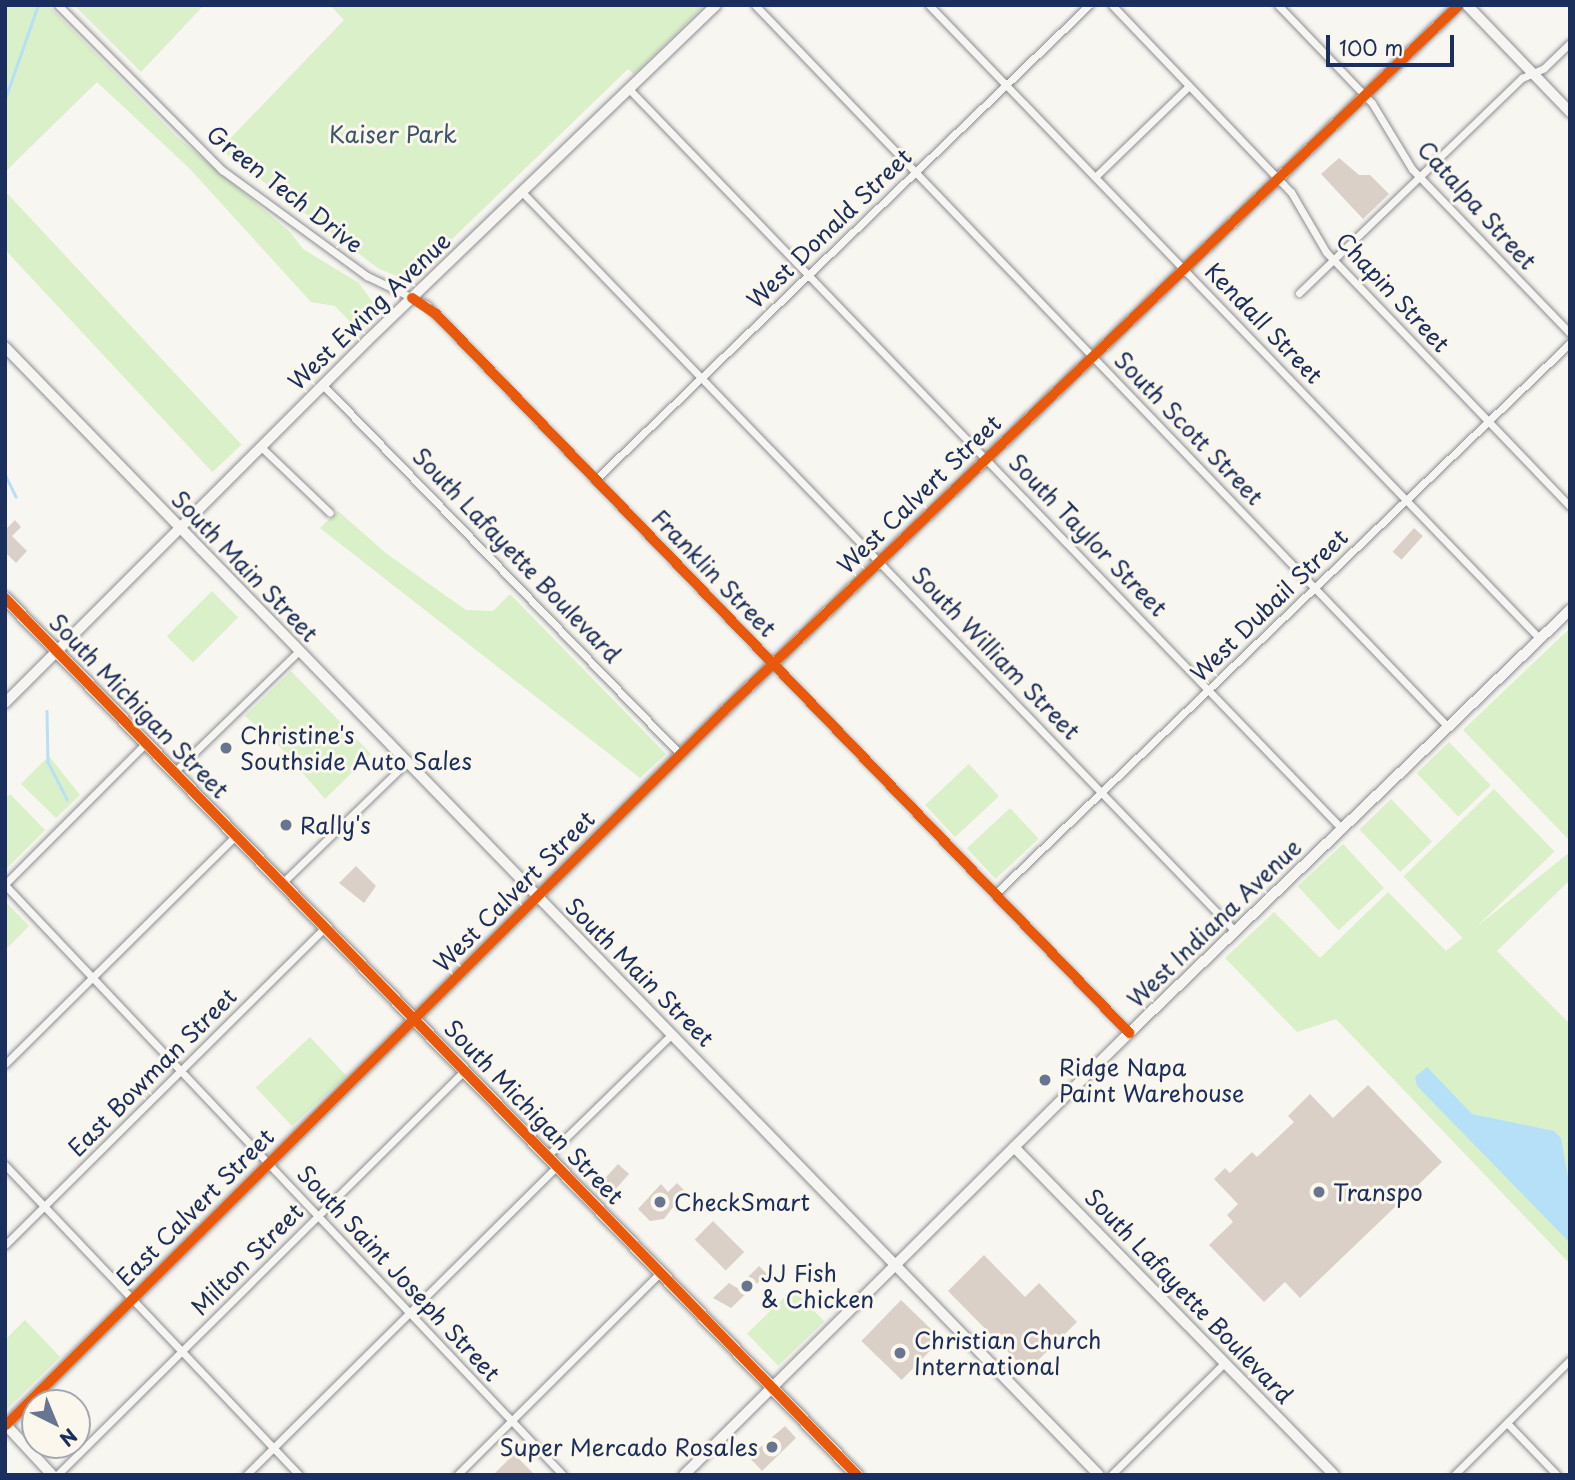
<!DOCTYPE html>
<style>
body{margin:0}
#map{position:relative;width:1575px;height:1480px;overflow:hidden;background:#f8f6f0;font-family:"Playpen Sans",sans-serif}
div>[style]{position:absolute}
.green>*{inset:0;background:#daf0c8;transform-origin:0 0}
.water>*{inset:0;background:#b6e0f8}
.stream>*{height:2.5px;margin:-1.25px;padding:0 1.25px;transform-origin:1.25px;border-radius:1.25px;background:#b6e0f8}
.building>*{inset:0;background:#dad0c7;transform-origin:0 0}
.roads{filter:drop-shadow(0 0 2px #8b8e94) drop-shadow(0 0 2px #8b8e94)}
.street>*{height:7px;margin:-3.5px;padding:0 3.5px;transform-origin:3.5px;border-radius:3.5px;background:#f6f5f1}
.secondary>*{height:10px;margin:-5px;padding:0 5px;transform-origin:5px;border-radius:5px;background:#f6f5f1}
.primary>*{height:12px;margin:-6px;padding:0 6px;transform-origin:6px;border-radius:6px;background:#eae7d8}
.cycleway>*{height:10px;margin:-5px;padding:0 5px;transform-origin:5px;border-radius:5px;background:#e8590c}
.dots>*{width:19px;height:19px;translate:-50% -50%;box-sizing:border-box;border:4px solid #fbf7ec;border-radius:50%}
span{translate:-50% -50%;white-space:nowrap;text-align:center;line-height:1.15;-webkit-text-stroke:6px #fbf7ec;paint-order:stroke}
.park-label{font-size:23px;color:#3c556d}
.street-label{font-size:23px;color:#1b2f5e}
.poi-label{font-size:23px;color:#1b2f5e}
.left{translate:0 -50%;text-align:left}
.right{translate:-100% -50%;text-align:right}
.frame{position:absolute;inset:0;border:7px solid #1b2f5e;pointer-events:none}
.north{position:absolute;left:21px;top:1389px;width:70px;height:70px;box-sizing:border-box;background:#fbf7ec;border:2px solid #a1a7b3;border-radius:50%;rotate:137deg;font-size:19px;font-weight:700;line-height:28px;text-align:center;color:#1b2f5e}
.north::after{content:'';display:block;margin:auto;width:24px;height:32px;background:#687591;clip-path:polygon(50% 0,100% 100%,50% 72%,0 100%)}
.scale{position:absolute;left:1326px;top:35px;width:128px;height:32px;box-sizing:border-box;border:4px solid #1b2f5e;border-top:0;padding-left:9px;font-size:21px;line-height:24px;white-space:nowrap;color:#1b2f5e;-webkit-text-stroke:5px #fbf7ec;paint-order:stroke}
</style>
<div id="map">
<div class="green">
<i style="clip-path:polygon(5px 5px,48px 5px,176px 136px,290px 232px,303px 249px,359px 283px,380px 313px,360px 332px,335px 306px,311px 302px,189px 168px,97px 82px,5px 172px)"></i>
<i style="clip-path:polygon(74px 5px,204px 5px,141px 72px)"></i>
<i style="clip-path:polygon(330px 5px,705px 5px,634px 74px,628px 69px,415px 275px,402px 278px,379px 269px,220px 149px,344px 20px)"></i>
<i style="left:5px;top:191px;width:347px;height:40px;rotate:47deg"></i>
<i style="clip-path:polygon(338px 511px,387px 554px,466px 610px,493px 611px,510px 594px,666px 754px,640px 778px,320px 528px)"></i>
<i style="left:212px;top:591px;width:37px;height:64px;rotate:45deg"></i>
<i style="clip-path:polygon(1570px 628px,1570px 841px,1463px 730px)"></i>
<i style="clip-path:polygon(291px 671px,371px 754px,325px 799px,275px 741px,245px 716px)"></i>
<i style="left:1449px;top:742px;width:60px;height:45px;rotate:46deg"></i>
<i style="clip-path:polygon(49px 756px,80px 795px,56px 818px,21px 784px)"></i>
<i style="left:969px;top:764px;width:44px;height:60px;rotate:47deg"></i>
<i style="left:1494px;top:789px;width:87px;height:126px;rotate:46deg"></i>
<i style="clip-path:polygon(10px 794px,45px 830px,6px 869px,5px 798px)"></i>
<i style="left:1391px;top:799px;width:59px;height:44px;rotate:46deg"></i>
<i style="left:1010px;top:808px;width:42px;height:59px;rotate:47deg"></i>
<i style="left:1343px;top:844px;width:60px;height:62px;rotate:47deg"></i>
<i style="clip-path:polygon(1570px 852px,1570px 880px,1497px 951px,1570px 1024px,1570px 1264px,1336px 1019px,1297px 1032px,1225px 958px,1274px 912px,1320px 958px,1388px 892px,1446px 951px)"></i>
<i style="clip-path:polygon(5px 901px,29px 926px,5px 950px)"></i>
<i style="left:310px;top:1037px;width:53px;height:74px;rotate:47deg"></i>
<i style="left:793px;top:1289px;width:45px;height:64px;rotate:46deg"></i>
<i style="clip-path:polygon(25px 1320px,60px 1357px,5px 1411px,5px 1340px)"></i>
</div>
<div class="water">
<i style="clip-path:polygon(1427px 1067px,1472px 1114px,1554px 1131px,1561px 1138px,1570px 1189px,1570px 1243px,1417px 1086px,1415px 1077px)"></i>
</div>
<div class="stream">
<i style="left:5px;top:99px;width:100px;rotate:-70.7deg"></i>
<i style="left:5px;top:474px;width:25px;rotate:64deg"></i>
<i style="left:47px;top:711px;width:51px;rotate:88.9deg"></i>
<i style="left:48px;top:762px;width:42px;rotate:62.8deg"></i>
</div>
<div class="building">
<i style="clip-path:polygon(1339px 158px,1359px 175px,1370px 175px,1389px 194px,1363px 219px,1321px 174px)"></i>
<i style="clip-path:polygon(15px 520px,21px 527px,12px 536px,27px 551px,16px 563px,5px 552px,5px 530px)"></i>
<i style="left:1414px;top:528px;width:12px;height:32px;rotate:42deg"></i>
<i style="clip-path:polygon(356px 866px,376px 886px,364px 903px,339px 883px)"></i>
<i style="clip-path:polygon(1368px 1085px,1442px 1162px,1300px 1298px,1285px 1282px,1264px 1302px,1209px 1245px,1233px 1222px,1227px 1215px,1238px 1204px,1214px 1179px,1225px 1168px,1230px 1173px,1252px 1152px,1257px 1157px,1294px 1122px,1288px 1116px,1310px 1094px,1333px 1118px)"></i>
<i style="left:618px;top:1164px;width:15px;height:25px;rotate:42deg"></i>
<i style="clip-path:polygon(677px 1183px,685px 1191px,664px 1219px,650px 1221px,638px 1209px,661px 1184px,668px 1192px)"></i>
<i style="left:713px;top:1221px;width:44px;height:26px;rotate:45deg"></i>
<i style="clip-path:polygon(984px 1255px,1025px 1297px,1039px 1283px,1077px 1322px,1027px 1371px,948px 1291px)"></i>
<i style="clip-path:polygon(759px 1266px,767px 1274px,731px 1308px,713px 1298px,729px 1283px,737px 1288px)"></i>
<i style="left:901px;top:1300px;width:56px;height:57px;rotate:44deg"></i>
<i style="clip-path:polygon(785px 1426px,796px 1438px,762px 1471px,749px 1457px)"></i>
<i style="clip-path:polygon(514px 1454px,535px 1475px,493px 1475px)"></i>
</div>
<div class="roads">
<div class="street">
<i style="left:58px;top:5px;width:233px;rotate:45.2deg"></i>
<i style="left:222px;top:170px;width:180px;rotate:36.2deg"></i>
<i style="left:367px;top:276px;width:67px;rotate:25.8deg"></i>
<i style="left:427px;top:305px;width:1011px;rotate:46.04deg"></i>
<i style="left:755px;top:5px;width:1001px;rotate:46.17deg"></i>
<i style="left:929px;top:5px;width:880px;rotate:46.06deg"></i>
<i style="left:1112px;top:5px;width:259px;rotate:46.3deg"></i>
<i style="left:1291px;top:192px;width:69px;rotate:59.7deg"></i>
<i style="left:1326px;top:252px;width:352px;rotate:46.2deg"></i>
<i style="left:1278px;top:5px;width:136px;rotate:46.2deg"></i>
<i style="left:1372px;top:103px;width:77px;rotate:58.8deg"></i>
<i style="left:1412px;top:169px;width:228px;rotate:46.1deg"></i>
<i style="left:629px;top:89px;width:1028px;rotate:46.06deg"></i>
<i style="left:1096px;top:176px;width:129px;rotate:-44.1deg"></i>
<i style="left:522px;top:192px;width:1027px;rotate:46.03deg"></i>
<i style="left:1299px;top:293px;width:310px;rotate:-44deg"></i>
<i style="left:1522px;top:78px;width:24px;rotate:-24deg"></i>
<i style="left:1544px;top:68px;width:36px;rotate:-44deg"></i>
<i style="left:323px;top:385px;width:513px;rotate:45.95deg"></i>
<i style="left:261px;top:447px;width:95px;rotate:43.7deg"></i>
<i style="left:596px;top:479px;width:684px;rotate:-43.87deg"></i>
<i style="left:173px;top:773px;width:175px;rotate:-44.1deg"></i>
<i style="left:282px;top:883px;width:173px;rotate:-44.1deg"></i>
<i style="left:5px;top:884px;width:198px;rotate:-45deg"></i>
<i style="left:5px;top:885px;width:812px;rotate:46.6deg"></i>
<i style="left:995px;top:894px;width:796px;rotate:-43.78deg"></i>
<i style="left:5px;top:1064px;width:324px;rotate:-44.7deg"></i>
<i style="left:547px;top:1156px;width:175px;rotate:-44.3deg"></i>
<i style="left:5px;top:1165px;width:427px;rotate:46.5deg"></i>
<i style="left:5px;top:1245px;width:451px;rotate:-44.8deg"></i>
<i style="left:1507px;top:1423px;width:72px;rotate:46.1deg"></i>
<i style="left:57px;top:1475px;width:573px;rotate:-44.79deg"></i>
<i style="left:246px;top:1475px;width:438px;rotate:-44.8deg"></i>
<i style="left:457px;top:1475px;width:286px;rotate:-44.9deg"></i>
<i style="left:1111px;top:1475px;width:159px;rotate:-44.7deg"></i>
<i style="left:1454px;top:1475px;width:163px;rotate:-44.8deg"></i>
</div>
<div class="secondary">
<i style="left:1467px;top:5px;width:149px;rotate:46.1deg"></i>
<i style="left:5px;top:347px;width:1571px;rotate:45.88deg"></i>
<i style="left:5px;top:703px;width:512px;rotate:-45deg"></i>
<i style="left:367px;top:341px;width:484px;rotate:-43.9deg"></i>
<i style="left:1014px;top:1147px;width:458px;rotate:45.7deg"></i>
<i style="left:5px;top:1424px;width:69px;rotate:47.3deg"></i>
<i style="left:6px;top:1425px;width:1013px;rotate:-44.84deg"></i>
<i style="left:724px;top:711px;width:1019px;rotate:-43.85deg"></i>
<i style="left:684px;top:1475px;width:627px;rotate:-44.81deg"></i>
<i style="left:1129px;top:1033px;width:611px;rotate:-43.81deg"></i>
</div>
<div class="primary">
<i style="left:5px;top:598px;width:1223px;rotate:45.83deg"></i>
</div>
</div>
<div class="cycleway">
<i style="left:412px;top:298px;width:29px;rotate:34deg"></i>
<i style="left:436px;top:314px;width:999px;rotate:46.05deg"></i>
<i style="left:5px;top:598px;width:1223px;rotate:45.83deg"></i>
<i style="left:6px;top:1425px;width:1013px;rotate:-44.84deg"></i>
<i style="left:724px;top:711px;width:1019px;rotate:-43.85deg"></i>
</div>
<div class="dots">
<i style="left:226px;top:748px;background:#687591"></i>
<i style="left:286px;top:825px;background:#687591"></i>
<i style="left:1045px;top:1080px;background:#687591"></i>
<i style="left:1319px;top:1192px;background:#687591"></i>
<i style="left:660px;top:1202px;background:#687591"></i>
<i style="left:747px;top:1286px;background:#687591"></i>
<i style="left:900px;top:1353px;background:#687591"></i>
<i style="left:772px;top:1447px;background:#687591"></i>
</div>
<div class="park-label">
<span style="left:393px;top:134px">Kaiser Park</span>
</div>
<div class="street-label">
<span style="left:285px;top:189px;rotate:38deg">Green Tech Drive</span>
<span style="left:1477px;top:205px;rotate:48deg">Catalpa Street</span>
<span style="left:829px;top:228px;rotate:-44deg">West Donald Street</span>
<span style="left:1393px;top:292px;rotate:47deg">Chapin Street</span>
<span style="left:369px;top:311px;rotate:-44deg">West Ewing Avenue</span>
<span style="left:1264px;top:323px;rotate:46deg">Kendall Street</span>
<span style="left:1189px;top:428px;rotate:46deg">South Scott Street</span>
<span style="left:919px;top:494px;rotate:-44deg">West Calvert Street</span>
<span style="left:1088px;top:535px;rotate:46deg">South Taylor Street</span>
<span style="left:517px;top:555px;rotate:46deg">South Lafayette Boulevard</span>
<span style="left:245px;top:566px;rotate:46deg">South Main Street</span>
<span style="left:714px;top:573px;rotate:46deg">Franklin Street</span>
<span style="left:1269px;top:605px;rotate:-44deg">West Dubail Street</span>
<span style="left:996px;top:653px;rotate:46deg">South William Street</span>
<span style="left:139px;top:706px;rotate:46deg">South Michigan Street</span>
<span style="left:514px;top:891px;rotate:-45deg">West Calvert Street</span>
<span style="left:1214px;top:923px;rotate:-44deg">West Indiana Avenue</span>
<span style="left:640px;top:972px;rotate:45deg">South Main Street</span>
<span style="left:152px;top:1072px;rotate:-45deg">East Bowman Street</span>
<span style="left:534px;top:1112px;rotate:46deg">South Michigan Street</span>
<span style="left:195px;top:1207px;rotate:-45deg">East Calvert Street</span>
<span style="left:247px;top:1259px;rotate:-45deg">Milton Street</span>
<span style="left:399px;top:1273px;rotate:47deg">South Saint Joseph Street</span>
<span style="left:1189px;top:1296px;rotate:46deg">South Lafayette Boulevard</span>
</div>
<div class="poi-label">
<span class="left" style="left:240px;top:748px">Christine's<br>Southside Auto Sales</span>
<span class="left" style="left:300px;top:825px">Rally's</span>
<span class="left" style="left:1059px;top:1080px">Ridge Napa<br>Paint Warehouse</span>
<span class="left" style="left:1333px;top:1192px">Transpo</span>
<span class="left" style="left:674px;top:1202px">CheckSmart</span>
<span class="left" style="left:761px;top:1286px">JJ Fish<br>&amp; Chicken</span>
<span class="left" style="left:914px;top:1353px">Christian Church<br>International</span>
<span class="right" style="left:758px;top:1447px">Super Mercado Rosales</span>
</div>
<div class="frame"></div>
<div class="north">N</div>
<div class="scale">100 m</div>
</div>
